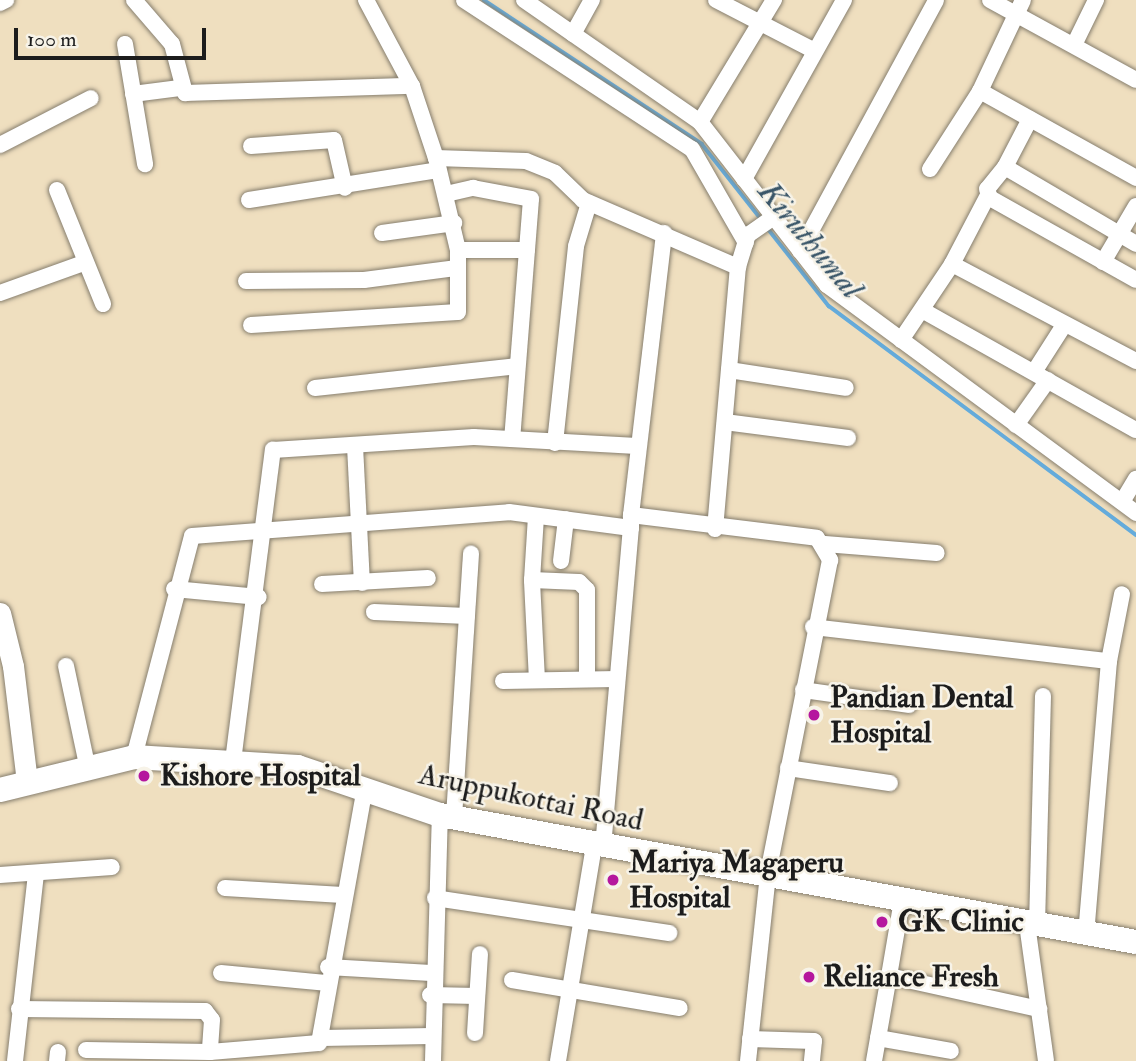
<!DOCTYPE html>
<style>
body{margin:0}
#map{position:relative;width:1136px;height:1061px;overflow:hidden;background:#efdfbf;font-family:"IM FELL Double Pica",serif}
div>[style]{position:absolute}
.stream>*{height:3.5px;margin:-1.75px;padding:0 1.75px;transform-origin:1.75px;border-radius:1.75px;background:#64abdb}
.roads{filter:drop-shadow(0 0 2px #867e6e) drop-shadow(0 0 2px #867e6e)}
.street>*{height:16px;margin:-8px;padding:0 8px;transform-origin:8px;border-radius:8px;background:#fff}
.secondary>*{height:21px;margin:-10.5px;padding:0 10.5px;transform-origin:10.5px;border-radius:10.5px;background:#fff}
.primary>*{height:24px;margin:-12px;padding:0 12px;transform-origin:12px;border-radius:12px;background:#fff}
.dots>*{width:19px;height:19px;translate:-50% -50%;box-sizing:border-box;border:4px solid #f7f3e8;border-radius:50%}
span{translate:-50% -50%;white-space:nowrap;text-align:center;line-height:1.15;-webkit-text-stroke:5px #f7f3e8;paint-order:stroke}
.poi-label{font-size:30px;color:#1c1c1c;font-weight:700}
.left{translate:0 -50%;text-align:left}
.street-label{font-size:30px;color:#1c1c1c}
.water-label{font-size:32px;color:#395568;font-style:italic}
.scale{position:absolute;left:14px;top:28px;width:192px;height:32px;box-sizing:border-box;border:4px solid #1c1c1c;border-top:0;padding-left:9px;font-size:21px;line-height:24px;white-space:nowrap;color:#1c1c1c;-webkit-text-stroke:5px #f7f3e8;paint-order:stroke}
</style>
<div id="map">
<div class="stream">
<i style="left:484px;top:0;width:261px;rotate:33.4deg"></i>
<i style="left:702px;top:144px;width:97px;rotate:51.7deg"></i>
<i style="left:766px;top:226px;width:102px;rotate:51.8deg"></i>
<i style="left:829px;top:306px;width:383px;rotate:36.7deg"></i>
</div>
<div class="roads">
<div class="street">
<i style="left:134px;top:0;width:58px;rotate:49.2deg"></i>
<i style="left:172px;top:44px;width:51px;rotate:75.1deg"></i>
<i style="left:185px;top:93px;width:227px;rotate:-1.8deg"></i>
<i style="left:412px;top:86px;width:76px;rotate:71.6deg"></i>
<i style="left:436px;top:158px;width:90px;rotate:1.9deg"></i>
<i style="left:526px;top:161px;width:31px;rotate:22deg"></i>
<i style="left:555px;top:173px;width:39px;rotate:44deg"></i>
<i style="left:583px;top:200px;width:169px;rotate:23.4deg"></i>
<i style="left:366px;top:0;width:98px;rotate:61.9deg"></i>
<i style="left:464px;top:0;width:272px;rotate:33.2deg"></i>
<i style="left:692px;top:149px;width:108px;rotate:60.1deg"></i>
<i style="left:524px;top:0;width:214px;rotate:34.7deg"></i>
<i style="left:700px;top:122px;width:207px;rotate:52.1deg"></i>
<i style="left:827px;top:285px;width:384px;rotate:36.4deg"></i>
<i style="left:716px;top:0;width:111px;rotate:27.3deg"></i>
<i style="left:990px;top:0;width:166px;rotate:28.7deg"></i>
<i style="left:1023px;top:0;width:101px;rotate:115.3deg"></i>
<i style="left:980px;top:91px;width:179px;rotate:29.1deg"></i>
<i style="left:0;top:3px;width:7px;rotate:-27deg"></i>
<i style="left:573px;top:34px;width:39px;rotate:-61deg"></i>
<i style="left:125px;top:44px;width:122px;rotate:80.5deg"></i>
<i style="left:1074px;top:45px;width:50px;rotate:-63.9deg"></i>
<i style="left:133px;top:94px;width:47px;rotate:-7.3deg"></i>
<i style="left:1030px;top:119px;width:54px;rotate:117.5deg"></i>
<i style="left:1005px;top:167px;width:152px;rotate:30.4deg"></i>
<i style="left:700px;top:122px;width:143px;rotate:-58.8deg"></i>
<i style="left:0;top:145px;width:102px;rotate:-27.3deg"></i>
<i style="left:251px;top:146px;width:83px;rotate:-4.1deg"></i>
<i style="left:334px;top:140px;width:49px;rotate:77.1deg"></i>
<i style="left:1005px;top:167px;width:28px;rotate:129deg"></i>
<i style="left:987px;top:189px;width:9px;rotate:72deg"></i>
<i style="left:990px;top:198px;width:167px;rotate:29.3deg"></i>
<i style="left:930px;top:169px;width:93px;rotate:-57.3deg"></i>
<i style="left:744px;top:179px;width:205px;rotate:-60.8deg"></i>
<i style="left:57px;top:190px;width:123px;rotate:68deg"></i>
<i style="left:446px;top:194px;width:28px;rotate:-13deg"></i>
<i style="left:473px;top:188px;width:59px;rotate:10.7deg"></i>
<i style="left:531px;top:199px;width:240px;rotate:94.5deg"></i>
<i style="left:249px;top:200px;width:191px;rotate:-9deg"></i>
<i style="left:382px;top:233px;width:73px;rotate:-7.9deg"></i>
<i style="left:458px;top:250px;width:69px"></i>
<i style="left:800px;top:251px;width:285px;rotate:-61.5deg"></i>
<i style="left:1103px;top:262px;width:65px;rotate:-59.5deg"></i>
<i style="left:952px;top:264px;width:78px;rotate:-62.4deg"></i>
<i style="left:246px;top:281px;width:118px;rotate:-0.5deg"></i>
<i style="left:364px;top:280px;width:94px;rotate:-7.4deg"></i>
<i style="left:0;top:293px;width:91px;rotate:-19.8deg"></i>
<i style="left:922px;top:310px;width:245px;rotate:29.3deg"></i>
<i style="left:251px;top:325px;width:207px;rotate:-3.6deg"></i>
<i style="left:458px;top:312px;width:62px;rotate:-90deg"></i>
<i style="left:458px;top:250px;width:95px;rotate:-103.4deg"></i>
<i style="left:901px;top:340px;width:92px;rotate:-56.1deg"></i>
<i style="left:952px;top:264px;width:208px;rotate:27.8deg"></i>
<i style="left:729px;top:370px;width:118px;rotate:8.7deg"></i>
<i style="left:1034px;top:372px;width:56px;rotate:-57.4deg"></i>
<i style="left:315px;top:388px;width:202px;rotate:-6.2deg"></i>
<i style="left:725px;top:422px;width:124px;rotate:7.4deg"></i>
<i style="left:1016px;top:425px;width:55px;rotate:-54.6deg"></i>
<i style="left:555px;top:443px;width:198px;rotate:-83.9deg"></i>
<i style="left:576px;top:246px;width:45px;rotate:-73.2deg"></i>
<i style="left:355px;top:446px;width:137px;rotate:87.1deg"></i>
<i style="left:1122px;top:502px;width:27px;rotate:-59deg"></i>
<i style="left:631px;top:515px;width:284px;rotate:-83.3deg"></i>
<i style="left:715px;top:529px;width:263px;rotate:-85deg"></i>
<i style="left:738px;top:267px;width:34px;rotate:-73deg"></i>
<i style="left:748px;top:235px;width:32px;rotate:-35deg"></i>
<i style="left:825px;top:544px;width:112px;rotate:4.6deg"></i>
<i style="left:561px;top:561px;width:42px;rotate:-83.2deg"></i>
<i style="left:532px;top:580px;width:64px;rotate:-86.4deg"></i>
<i style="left:322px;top:584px;width:106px;rotate:-3.2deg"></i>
<i style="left:174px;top:589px;width:85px;rotate:5.4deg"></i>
<i style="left:374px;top:612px;width:93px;rotate:2.5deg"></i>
<i style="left:813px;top:627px;width:298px;rotate:6.6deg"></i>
<i style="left:1109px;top:661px;width:274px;rotate:94.8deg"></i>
<i style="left:1109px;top:661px;width:68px;rotate:-79deg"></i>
<i style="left:66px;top:666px;width:101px;rotate:78deg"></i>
<i style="left:537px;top:680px;width:100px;rotate:-92.9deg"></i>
<i style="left:532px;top:580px;width:47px;rotate:2.4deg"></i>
<i style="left:579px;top:582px;width:11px;rotate:45deg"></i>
<i style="left:587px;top:590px;width:89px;rotate:90deg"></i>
<i style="left:503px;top:681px;width:114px;rotate:-1deg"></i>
<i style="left:803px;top:690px;width:107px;rotate:8.1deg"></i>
<i style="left:134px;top:757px;width:228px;rotate:-75.3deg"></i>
<i style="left:192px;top:536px;width:318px;rotate:-4.3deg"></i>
<i style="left:509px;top:512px;width:123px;rotate:7.5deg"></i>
<i style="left:631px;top:528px;width:13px;rotate:-90deg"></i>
<i style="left:631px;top:515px;width:187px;rotate:7deg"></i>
<i style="left:817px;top:538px;width:26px;rotate:59deg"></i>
<i style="left:830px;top:560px;width:320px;rotate:101.2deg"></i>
<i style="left:768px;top:874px;width:188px;rotate:96.1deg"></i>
<i style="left:233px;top:761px;width:314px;rotate:-82.7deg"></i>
<i style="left:273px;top:450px;width:201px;rotate:-3.7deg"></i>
<i style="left:474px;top:437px;width:163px;rotate:3.2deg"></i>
<i style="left:788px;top:768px;width:103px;rotate:8.4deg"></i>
<i style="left:454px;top:817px;width:264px;rotate:-86.3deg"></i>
<i style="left:603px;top:847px;width:320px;rotate:-85deg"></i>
<i style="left:0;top:875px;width:112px;rotate:-4.1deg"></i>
<i style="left:225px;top:888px;width:118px;rotate:3.4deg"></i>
<i style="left:435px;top:898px;width:237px;rotate:8.5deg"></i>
<i style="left:902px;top:900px;width:77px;rotate:99.7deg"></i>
<i style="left:889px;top:976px;width:154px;rotate:12.4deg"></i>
<i style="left:1027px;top:924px;width:138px;rotate:82.1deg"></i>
<i style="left:1037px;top:925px;width:229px;rotate:-88.5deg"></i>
<i style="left:328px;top:967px;width:103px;rotate:3.3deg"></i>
<i style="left:221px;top:973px;width:105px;rotate:5.4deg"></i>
<i style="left:512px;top:980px;width:170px;rotate:9.5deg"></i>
<i style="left:430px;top:995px;width:47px;rotate:1.2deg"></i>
<i style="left:19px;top:1009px;width:186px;rotate:0.6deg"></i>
<i style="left:205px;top:1011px;width:11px;rotate:52deg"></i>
<i style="left:212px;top:1020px;width:32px;rotate:94deg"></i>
<i style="left:475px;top:1033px;width:79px;rotate:-86.4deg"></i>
<i style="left:322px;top:1038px;width:109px;rotate:-1.1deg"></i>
<i style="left:878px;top:1038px;width:74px;rotate:10.1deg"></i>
<i style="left:750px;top:1039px;width:64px;rotate:1.8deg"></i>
<i style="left:814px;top:1041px;width:20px;rotate:96deg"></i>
<i style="left:86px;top:1050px;width:124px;rotate:0.9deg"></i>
<i style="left:210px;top:1052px;width:109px;rotate:-4.7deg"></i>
<i style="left:319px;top:1043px;width:255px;rotate:-79.8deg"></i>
<i style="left:15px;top:1061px;width:187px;rotate:-83.6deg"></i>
<i style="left:57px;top:1061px;width:9px;rotate:-84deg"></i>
<i style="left:433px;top:1061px;width:246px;rotate:-88.4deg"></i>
<i style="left:558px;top:1061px;width:219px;rotate:-80.5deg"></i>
<i style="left:874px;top:1061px;width:86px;rotate:-80deg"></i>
</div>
<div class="secondary">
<i style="left:0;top:613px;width:55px;rotate:76.2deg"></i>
<i style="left:13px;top:666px;width:117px;rotate:83.1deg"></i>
</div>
<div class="primary">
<i style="left:0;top:790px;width:138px;rotate:-13.8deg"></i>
<i style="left:134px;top:757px;width:164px;rotate:3.5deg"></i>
<i style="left:298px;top:767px;width:150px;rotate:18.7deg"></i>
<i style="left:440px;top:815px;width:707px;rotate:10.34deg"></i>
</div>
</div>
<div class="dots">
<i style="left:814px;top:715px;background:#b5179e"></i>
<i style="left:144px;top:776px;background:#b5179e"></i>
<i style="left:613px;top:880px;background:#b5179e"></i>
<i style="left:882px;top:922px;background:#b5179e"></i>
<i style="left:809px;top:977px;background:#b5179e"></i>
</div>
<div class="poi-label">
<span class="left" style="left:830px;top:715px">Pandian Dental<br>Hospital</span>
<span class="left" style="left:160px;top:776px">Kishore Hospital</span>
<span class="left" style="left:629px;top:880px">Mariya Magaperu<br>Hospital</span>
<span class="left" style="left:898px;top:922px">GK Clinic</span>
<span class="left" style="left:823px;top:977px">Reliance Fresh</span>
</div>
<div class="street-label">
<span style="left:531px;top:798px;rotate:12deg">Aruppukottai Road</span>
</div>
<div class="water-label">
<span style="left:810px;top:240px;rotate:50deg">Kiruthumal</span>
</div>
<div class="scale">100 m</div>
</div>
